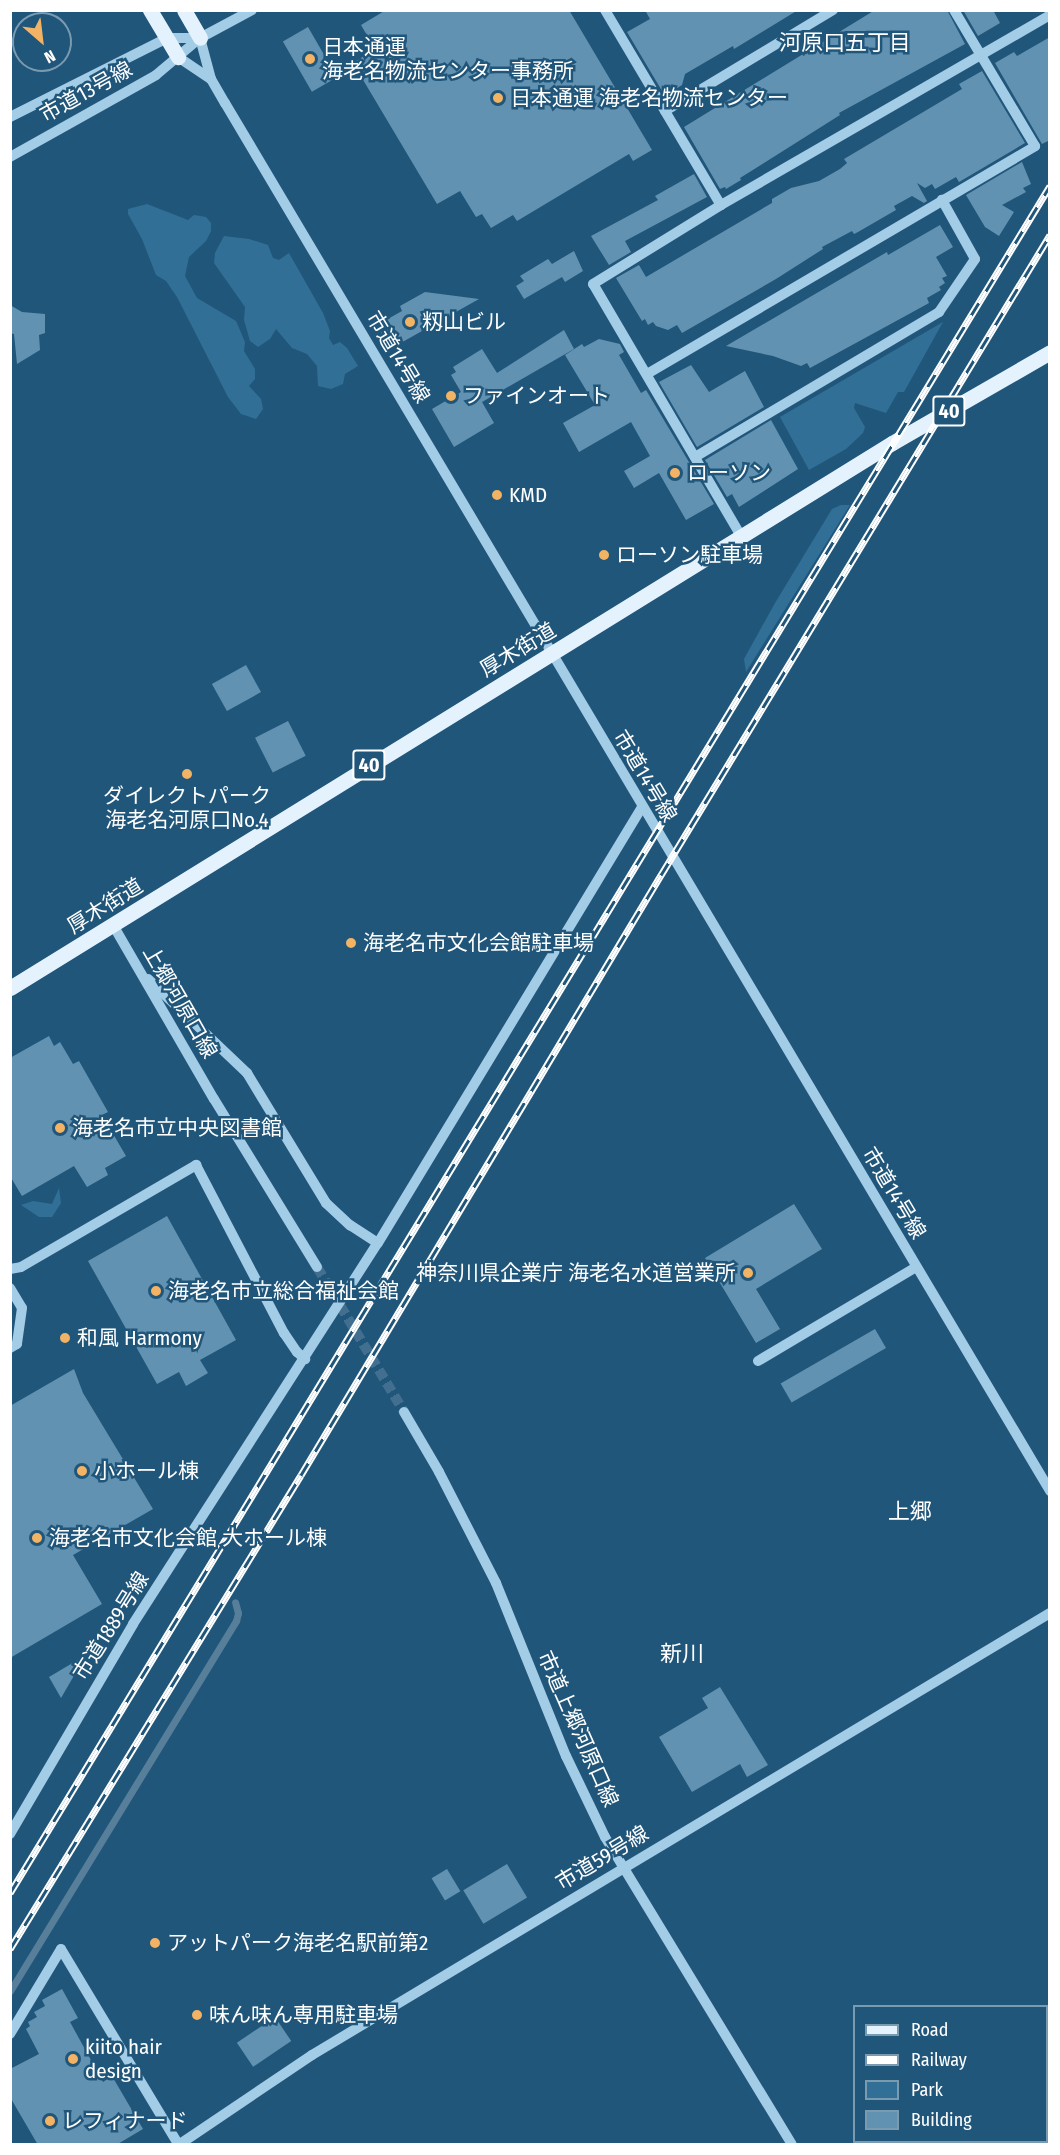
<!DOCTYPE html>
<meta charset="utf-8">
<style>
body{margin:0}
#map{position:relative;width:1060px;height:2155px;overflow:hidden;background:#21567b;font-family:"Fira Sans Condensed","Noto Sans JP",sans-serif}
div>[style]{position:absolute}
.green>*{inset:0;background:#316f97}
.stream>*{height:7px;margin:-3.5px;padding:0 3.5px;transform-origin:3.5px;border-radius:3.5px;background:#587f9a}
.building>*{inset:0;background:#6292b1;transform-origin:0 0}
.minor-tunnel>*{height:10px;margin-top:-5px;transform-origin:0;background:repeating-linear-gradient(90deg,#426f8f 0 10px,transparent 0 15px)}
.minor>*{height:10px;margin:-5px;padding:0 5px;transform-origin:5px;border-radius:5px;background:#a3cce6}
.major>*{height:15px;margin:-7.5px;padding:0 7.5px;transform-origin:7.5px;border-radius:7.5px;background:#e4f2fd}
.rail>*{height:7px;margin-top:-3.5px;transform-origin:0;background:repeating-linear-gradient(90deg,#21567b 0 14px,#fff 0 28px);box-sizing:border-box;border-block:2px solid #fff}
.dots>*{width:16px;height:16px;translate:-50% -50%;box-sizing:border-box;border:3px solid #21567b;border-radius:50%}
span{translate:-50% -50%;white-space:nowrap;text-align:center;line-height:1.15;-webkit-text-stroke:5px #21567b;paint-order:stroke}
.shield-label span{padding:2px 4px;background:#21567b;border:2px solid;border-radius:4px;-webkit-text-stroke-width:0}
.shield-label{font-size:20px;color:#fff;font-weight:700}
.poi-label{font-size:21px;color:#fff}
.left{translate:0 -50%;text-align:left}
.right{translate:-100% -50%;text-align:right}
.street-label{font-size:21px;color:#fff}
.neighbourhood-label{font-size:22px;color:#fff}
.frame{position:absolute;inset:0;border:12px solid #fff;pointer-events:none}
.legend{position:absolute;left:853px;top:2005px;width:195px;height:138px;box-sizing:border-box;background:#21567b;border:2px solid #7a9ab0;margin:0;padding:8px 10px;list-style:none;font-size:18px;color:#fff}
.legend li{display:flex;align-items:center;gap:12px;height:30px}
.legend b{width:30px;border:2px solid #7a9ab0}
.north{position:absolute;left:12px;top:12px;width:60px;height:60px;box-sizing:border-box;background:#21567b;border:2px solid #7a9ab0;border-radius:50%;rotate:152deg;font-size:16px;font-weight:700;line-height:24px;text-align:center;color:#fff}
.north::after{content:'';display:block;margin:auto;width:21px;height:27px;background:#f2b365;clip-path:polygon(50% 0,100% 100%,50% 72%,0 100%)}
</style>
<div id="map">
<div class="green">
<i style="clip-path:polygon(147px 204px,188px 220px,194px 215px,206px 217px,211px 223px,211px 231px,206px 241px,189px 257px,185px 276px,197px 298px,236px 321px,245px 342px,244px 351px,255px 369px,255px 379px,249px 386px,261px 399px,263px 409px,256px 419px,241px 414px,228px 397px,177px 297px,166px 281px,156px 275px,142px 239px,128px 214px,128px 209px)"></i>
<i style="clip-path:polygon(224px 236px,249px 239px,268px 245px,273px 258px,279px 260px,289px 253px,323px 313px,330px 331px,329px 338px,333px 345px,340px 342px,347px 348px,358px 366px,345px 374px,343px 384px,331px 389px,318px 386px,317px 366px,307px 354px,292px 348px,276px 329px,270px 339px,258px 347px,250px 341px,244px 320px,245px 307px,214px 263px,215px 253px)"></i>
<i style="clip-path:polygon(943px 322px,904px 392px,898px 392px,886px 413px,855px 403px,854px 408px,865px 427px,863px 433px,846px 449px,809px 470px,780px 417px)"></i>
<i style="clip-path:polygon(841px 505px,850px 505px,746px 672px,744px 659px,775px 603px,832px 509px)"></i>
<i style="clip-path:polygon(59px 1188px,61px 1203px,52px 1217px,39px 1217px,21px 1205px,33px 1201px,52px 1204px)"></i>
</div>
<div class="stream">
<i style="left:10px;top:1991px;width:434px;rotate:-58.6deg"></i>
<i style="left:236px;top:1621px;width:8px;rotate:-76deg"></i>
<i style="left:238px;top:1613px;width:11px;rotate:-105deg"></i>
</div>
<div class="building">
<i style="clip-path:polygon(386px 10px,569px 10px,652px 150px,633px 161px,629px 154px,517px 221px,513px 215px,491px 228px,482px 214px,476px 217px,460px 191px,437px 204px,353px 63px,375px 49px,361px 25px)"></i>
<i style="clip-path:polygon(645px 10px,798px 10px,734px 49px,733px 46px,685px 74px,682px 85px,665px 96px,627px 32px,650px 19px)"></i>
<i style="clip-path:polygon(875px 10px,947px 10px,965px 44px,839px 113px,840px 115px,740px 178px,741px 180px,726px 189px,725px 187px,720px 189px,684px 127px)"></i>
<i style="clip-path:polygon(963px 10px,993px 10px,1000px 23px,978px 36px)"></i>
<i style="left:308px;top:27px;width:58px;height:29px;rotate:60deg"></i>
<i style="clip-path:polygon(1050px 37px,1050px 140px,1042px 144px,995px 63px,1014px 52px,1017px 56px)"></i>
<i style="clip-path:polygon(982px 71px,1025px 143px,959px 182px,956px 177px,935px 189px,932px 184px,925px 188px,917px 183px,927px 201px,924px 203px,912px 196px,894px 206px,896px 210px,858px 232px,854px 234px,852px 231px,822px 247px,823px 249px,776px 279px,682px 333px,677px 325px,668px 330px,656px 326px,653px 322px,648px 325px,645px 319px,642px 321px,616px 278px,639px 265px,646px 277px,772px 203px,772px 199px,791px 188px,819px 181px,840px 169px,847px 163px,844px 159px,962px 89px,959px 84px)"></i>
<i style="clip-path:polygon(1022px 162px,1031px 184px,1023px 188px,1026px 192px,1002px 205px,1014px 212px,999px 236px,985px 227px,966px 195px)"></i>
<i style="clip-path:polygon(694px 174px,707px 197px,625px 241px,631px 252px,609px 265px,591px 236px,658px 200px,655px 196px)"></i>
<i style="clip-path:polygon(940px 225px,953px 247px,936px 257px,947px 276px,942px 278px,945px 283px,939px 287px,941px 290px,927px 298px,929px 303px,909px 314px,810px 368px,807px 363px,801px 366px,773px 356px,726px 346px,887px 252px,888px 255px)"></i>
<i style="clip-path:polygon(574px 251px,583px 271px,565px 282px,562px 277px,524px 299px,516px 286px,524px 281px,520px 276px,548px 259px,552px 264px)"></i>
<i style="clip-path:polygon(425px 292px,479px 299px,390px 349px,377px 325px,402px 311px,400px 306px)"></i>
<i style="clip-path:polygon(10px 305px,22px 312px,45px 314px,45px 333px,39px 335px,40px 350px,17px 364px,14px 334px,10px 333px)"></i>
<i style="clip-path:polygon(564px 330px,574px 349px,482px 402px,494px 423px,454px 447px,432px 409px,461px 392px,451px 375px,456px 372px,453px 367px,482px 349px,497px 373px)"></i>
<i style="clip-path:polygon(599px 339px,620px 344px,624px 352px,619px 355px,641px 393px,646px 390px,714px 504px,686px 520px,659px 473px,634px 488px,624px 471px,650px 456px,631px 422px,579px 452px,563px 423px,595px 405px,565px 355px,582px 344px,584px 347px)"></i>
<i style="clip-path:polygon(691px 365px,709px 392px,745px 371px,764px 407px,697px 447px,659px 382px)"></i>
<i style="clip-path:polygon(771px 420px,798px 469px,739px 507px,732px 494px,727px 497px,705px 460px)"></i>
<i style="left:246px;top:665px;width:31px;height:39px;rotate:61deg"></i>
<i style="left:288px;top:721px;width:39px;height:37px;rotate:63deg"></i>
<i style="clip-path:polygon(49px 1036px,54px 1046px,60px 1042px,73px 1064px,79px 1061px,108px 1112px,102px 1115px,126px 1156px,105px 1168px,108px 1175px,87px 1187px,74px 1166px,22px 1196px,10px 1176px,10px 1058px)"></i>
<i style="clip-path:polygon(794px 1204px,822px 1249px,756px 1289px,780px 1329px,756px 1343px,705px 1258px)"></i>
<i style="clip-path:polygon(167px 1216px,236px 1340px,200px 1360px,208px 1373px,186px 1386px,179px 1372px,157px 1384px,88px 1261px)"></i>
<i style="left:875px;top:1329px;width:22px;height:109px;rotate:60deg"></i>
<i style="clip-path:polygon(74px 1369px,83px 1393px,153px 1509px,73px 1555px,102px 1604px,10px 1658px,10px 1406px)"></i>
<i style="clip-path:polygon(86px 1655px,61px 1698px,49px 1677px)"></i>
<i style="clip-path:polygon(720px 1687px,768px 1765px,747px 1777px,740px 1764px,692px 1792px,659px 1737px,708px 1708px,702px 1698px)"></i>
<i style="left:507px;top:1864px;width:39px;height:51px;rotate:59deg"></i>
<i style="left:447px;top:1869px;width:26px;height:18px;rotate:59deg"></i>
<i style="clip-path:polygon(62px 1989px,78px 2018px,70px 2022px,103px 2082px,112px 2076px,143px 2129px,116px 2145px,38px 2145px,10px 2097px,10px 2069px,39px 2054px,26px 2029px,30px 2026px,28px 2022px,37px 2017px,34px 2012px,45px 2006px,42px 2000px)"></i>
<i style="left:275px;top:2017px;width:29px;height:46px;rotate:56deg"></i>
</div>
<div class="minor-tunnel">
<i style="left:317px;top:1267px;width:169px;rotate:59deg"></i>
</div>
<div class="minor">
<i style="left:605px;top:10px;width:227px;rotate:59.3deg"></i>
<i style="left:200px;top:38px;width:42px;rotate:75deg"></i>
<i style="left:211px;top:79px;width:28px;rotate:60deg"></i>
<i style="left:225px;top:103px;width:1615px;rotate:59.27deg"></i>
<i style="left:178px;top:57px;width:40px;rotate:34deg"></i>
<i style="left:665px;top:111px;width:196px;rotate:-31deg"></i>
<i style="left:10px;top:117px;width:176px;rotate:-26.7deg"></i>
<i style="left:167px;top:38px;width:33px"></i>
<i style="left:10px;top:157px;width:167px;rotate:-29.3deg"></i>
<i style="left:156px;top:75px;width:57px;rotate:-40.1deg"></i>
<i style="left:200px;top:38px;width:59px;rotate:-28.3deg"></i>
<i style="left:647px;top:374px;width:450px;rotate:-30.4deg"></i>
<i style="left:1035px;top:146px;width:158px;rotate:-120.8deg"></i>
<i style="left:695px;top:457px;width:284px;rotate:-30.7deg"></i>
<i style="left:939px;top:312px;width:64px;rotate:-55.8deg"></i>
<i style="left:975px;top:259px;width:68px;rotate:-119.2deg"></i>
<i style="left:741px;top:536px;width:292px;rotate:-120.4deg"></i>
<i style="left:593px;top:284px;width:150px;rotate:-31.7deg"></i>
<i style="left:721px;top:205px;width:380px;rotate:-30deg"></i>
<i style="left:113px;top:925px;width:201px;rotate:59.9deg"></i>
<i style="left:214px;top:1099px;width:197px;rotate:58.5deg"></i>
<i style="left:148px;top:979px;width:137px;rotate:43.5deg"></i>
<i style="left:247px;top:1073px;width:152px;rotate:58.7deg"></i>
<i style="left:326px;top:1203px;width:33px;rotate:43deg"></i>
<i style="left:350px;top:1225px;width:33px;rotate:33deg"></i>
<i style="left:10px;top:1269px;width:11px;rotate:-10deg"></i>
<i style="left:21px;top:1267px;width:203px;rotate:-30.2deg"></i>
<i style="left:196px;top:1165px;width:190px;rotate:62.4deg"></i>
<i style="left:284px;top:1333px;width:23px;rotate:56deg"></i>
<i style="left:297px;top:1352px;width:11px;rotate:41deg"></i>
<i style="left:10px;top:1288px;width:23px;rotate:59deg"></i>
<i style="left:22px;top:1308px;width:36px;rotate:98deg"></i>
<i style="left:17px;top:1344px;width:8px;rotate:150deg"></i>
<i style="left:758px;top:1361px;width:184px;rotate:-30.7deg"></i>
<i style="left:404px;top:1412px;width:69px;rotate:59.7deg"></i>
<i style="left:439px;top:1472px;width:125px;rotate:62.8deg"></i>
<i style="left:496px;top:1583px;width:187px;rotate:68deg"></i>
<i style="left:566px;top:1756px;width:90px;rotate:64.3deg"></i>
<i style="left:605px;top:1837px;width:359px;rotate:58.7deg"></i>
<i style="left:10px;top:1834px;width:243px;rotate:-59.6deg"></i>
<i style="left:133px;top:1624px;width:453px;rotate:-57.3deg"></i>
<i style="left:378px;top:1243px;width:510px;rotate:-58.8deg"></i>
<i style="left:10px;top:2034px;width:99px;rotate:-59deg"></i>
<i style="left:61px;top:1949px;width:227px;rotate:59deg"></i>
<i style="left:180px;top:2144px;width:159px;rotate:-34deg"></i>
<i style="left:312px;top:2055px;width:860px;rotate:-30.92deg"></i>
</div>
<div class="major">
<i style="left:150px;top:10px;width:55px;rotate:59.2deg"></i>
<i style="left:184px;top:10px;width:32px;rotate:60deg"></i>
<i style="left:10px;top:988px;width:1037px;rotate:-31.71deg"></i>
<i style="left:892px;top:443px;width:182px;rotate:-29.9deg"></i>
</div>
<div class="rail">
<i style="left:10px;top:1893px;width:1999px;rotate:-58.65deg"></i>
<i style="left:10px;top:1949px;width:556px;rotate:-58.45deg"></i>
<i style="left:301px;top:1475px;width:700px;rotate:-59.04deg"></i>
<i style="left:661px;top:875px;width:749px;rotate:-58.71deg"></i>
</div>
<div class="dots">
<i style="left:310px;top:59px;background:#f2b365"></i>
<i style="left:498px;top:98px;background:#f2b365"></i>
<i style="left:410px;top:322px;background:#f2b365"></i>
<i style="left:451px;top:396px;background:#f2b365"></i>
<i style="left:675px;top:473px;background:#f2b365"></i>
<i style="left:497px;top:495px;background:#f2b365"></i>
<i style="left:604px;top:555px;background:#f2b365"></i>
<i style="left:187px;top:774px;background:#f2b365"></i>
<i style="left:351px;top:943px;background:#f2b365"></i>
<i style="left:60px;top:1128px;background:#f2b365"></i>
<i style="left:748px;top:1273px;background:#f2b365"></i>
<i style="left:156px;top:1291px;background:#f2b365"></i>
<i style="left:65px;top:1338px;background:#f2b365"></i>
<i style="left:82px;top:1471px;background:#f2b365"></i>
<i style="left:37px;top:1538px;background:#f2b365"></i>
<i style="left:155px;top:1943px;background:#f2b365"></i>
<i style="left:197px;top:2015px;background:#f2b365"></i>
<i style="left:73px;top:2059px;background:#f2b365"></i>
<i style="left:50px;top:2121px;background:#f2b365"></i>
</div>
<div class="shield-label">
<span style="left:949px;top:411px">40</span>
<span style="left:369px;top:765px">40</span>
</div>
<div class="poi-label">
<span class="left" style="left:322px;top:59px">日本通運<br>海老名物流センター事務所</span>
<span class="left" style="left:510px;top:98px">日本通運 海老名物流センター</span>
<span class="left" style="left:422px;top:322px">籾山ビル</span>
<span class="left" style="left:463px;top:396px">ファインオート</span>
<span class="left" style="left:687px;top:473px">ローソン</span>
<span class="left" style="left:509px;top:495px">KMD</span>
<span class="left" style="left:616px;top:555px">ローソン駐車場</span>
<span style="left:187px;top:808px">ダイレクトパーク<br>海老名河原口No.4</span>
<span class="left" style="left:363px;top:943px">海老名市文化会館駐車場</span>
<span class="left" style="left:72px;top:1128px">海老名市立中央図書館</span>
<span class="right" style="left:736px;top:1273px">神奈川県企業庁 海老名水道営業所</span>
<span class="left" style="left:168px;top:1291px">海老名市立総合福祉会館</span>
<span class="left" style="left:77px;top:1338px">和風 Harmony</span>
<span class="left" style="left:94px;top:1471px">小ホール棟</span>
<span class="left" style="left:49px;top:1538px">海老名市文化会館 大ホール棟</span>
<span class="left" style="left:167px;top:1943px">アットパーク海老名駅前第2</span>
<span class="left" style="left:209px;top:2015px">味ん味ん専用駐車場</span>
<span class="left" style="left:85px;top:2059px">kiito hair<br>design</span>
<span class="left" style="left:62px;top:2121px">レフィナード</span>
</div>
<div class="street-label">
<span style="left:86px;top:92px;rotate:-29deg">市道13号線</span>
<span style="left:398px;top:357px;rotate:59deg">市道14号線</span>
<span style="left:518px;top:650px;rotate:-31deg">厚木街道</span>
<span style="left:645px;top:776px;rotate:59deg">市道14号線</span>
<span style="left:105px;top:906px;rotate:-32deg">厚木街道</span>
<span style="left:180px;top:1002px;rotate:60deg">上郷河原口線</span>
<span style="left:894px;top:1193px;rotate:59deg">市道14号線</span>
<span style="left:111px;top:1626px;rotate:-58deg">市道1889号線</span>
<span style="left:578px;top:1729px;rotate:66deg">市道上郷河原口線</span>
<span style="left:602px;top:1858px;rotate:-31deg">市道59号線</span>
</div>
<div class="neighbourhood-label">
<span style="left:845px;top:43px">河原口五丁目</span>
<span style="left:910px;top:1512px">上郷</span>
<span style="left:682px;top:1654px">新川</span>
</div>
<div class="frame"></div>
<ul class="legend">
<li><b style="height:8px;background:#e4f2fd"></b>Road</li>
<li><b style="height:8px;background:#fff"></b>Railway</li>
<li><b style="height:16px;background:#316f97"></b>Park</li>
<li><b style="height:16px;background:#6292b1"></b>Building</li>
</ul>
<div class="north">N</div>
</div>
